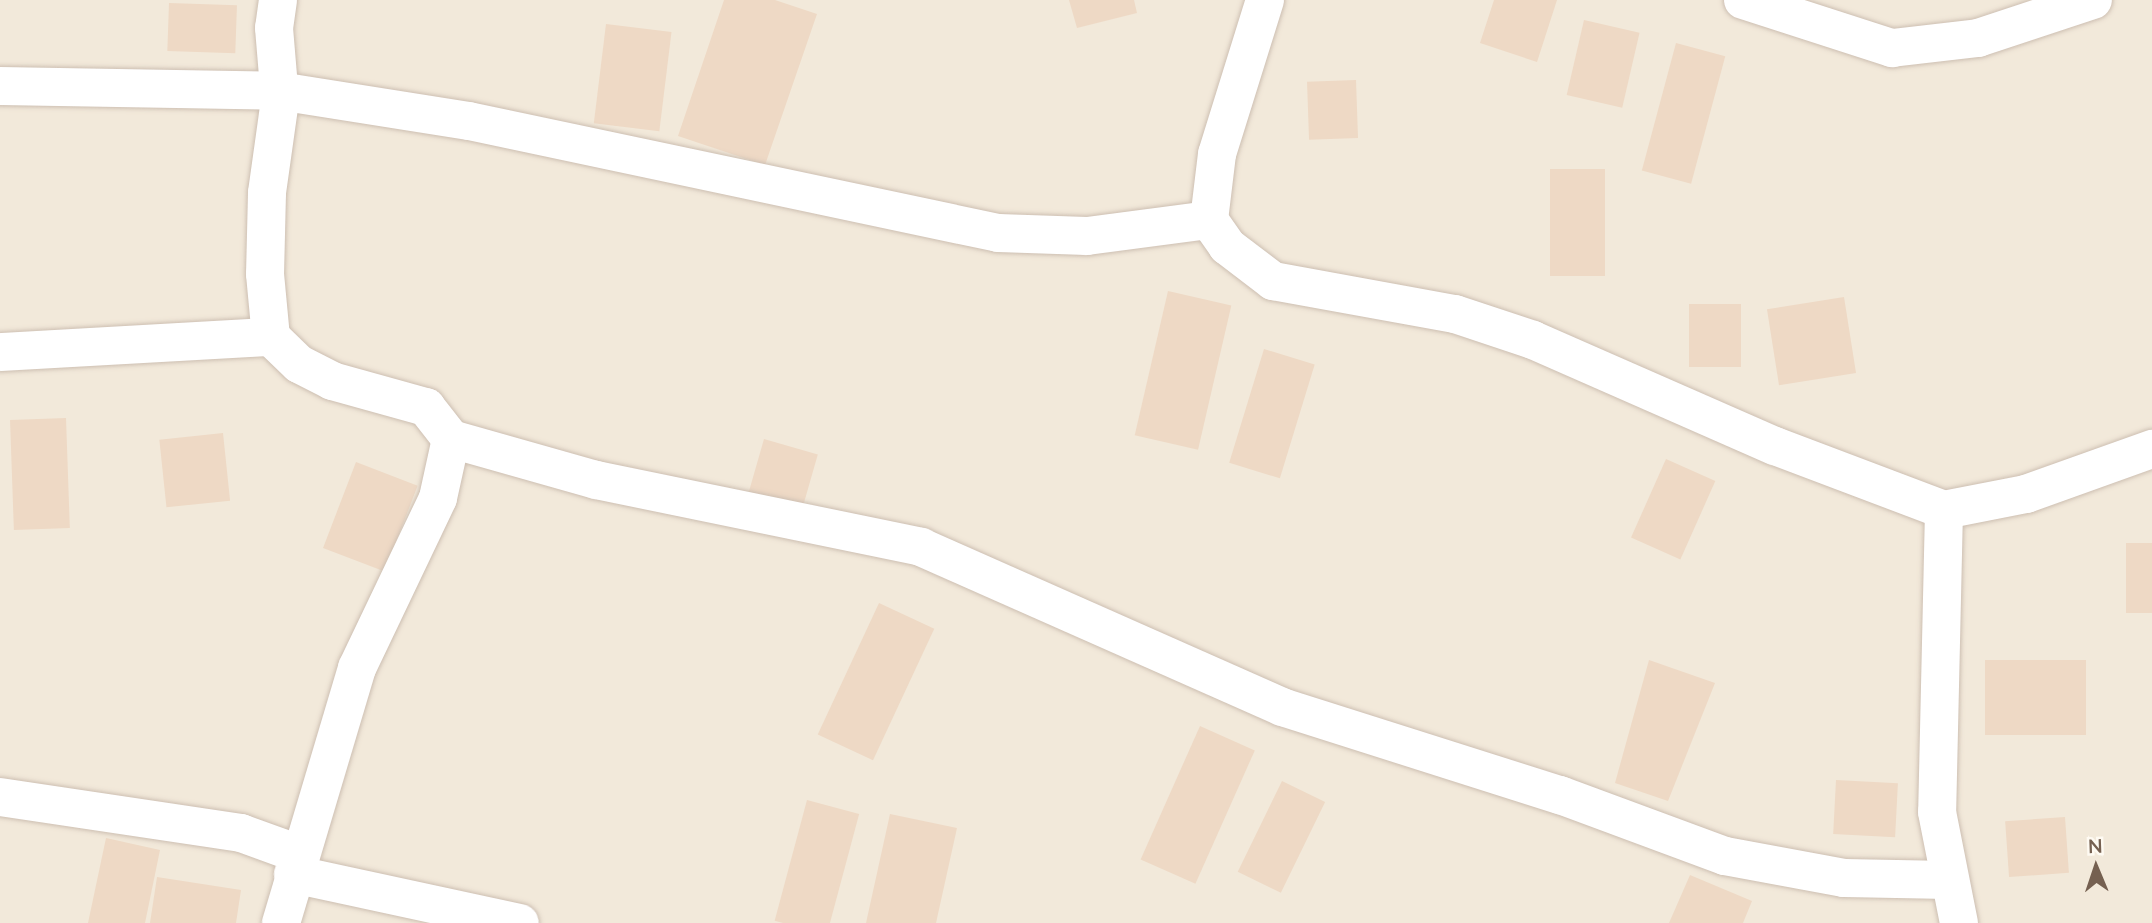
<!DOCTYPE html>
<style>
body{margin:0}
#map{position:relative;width:2152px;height:923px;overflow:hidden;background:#fbf6eb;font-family:Lato,sans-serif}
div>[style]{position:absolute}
.residential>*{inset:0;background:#f2e9da;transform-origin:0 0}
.building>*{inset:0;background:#eed9c5;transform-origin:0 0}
.roads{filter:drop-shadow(0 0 2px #cdbfb2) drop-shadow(0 0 2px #cdbfb2)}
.minor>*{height:38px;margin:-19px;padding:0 19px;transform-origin:19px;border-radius:19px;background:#fff}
span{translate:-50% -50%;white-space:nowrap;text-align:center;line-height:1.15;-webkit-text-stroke:5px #fefaf2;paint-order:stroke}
.north{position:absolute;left:2061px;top:832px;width:70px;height:70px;-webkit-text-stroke:5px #fefaf2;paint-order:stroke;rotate:358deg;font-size:19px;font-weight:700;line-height:28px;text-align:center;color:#756050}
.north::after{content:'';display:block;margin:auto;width:24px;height:32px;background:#756050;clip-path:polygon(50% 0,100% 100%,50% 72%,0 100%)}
</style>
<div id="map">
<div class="residential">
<i style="left:0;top:0;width:2152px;height:923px"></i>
</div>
<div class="building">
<i style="clip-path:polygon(724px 0,775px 0,817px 14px,765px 165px,678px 136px)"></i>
<i style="clip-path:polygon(1069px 0,1134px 0,1137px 13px,1077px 28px)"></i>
<i style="clip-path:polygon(1494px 0,1557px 0,1537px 62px,1480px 43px)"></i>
<i style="left:169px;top:3px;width:68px;height:48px;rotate:2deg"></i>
<i style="left:1584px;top:20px;width:57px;height:77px;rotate:13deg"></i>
<i style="left:606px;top:24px;width:66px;height:100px;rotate:7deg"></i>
<i style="left:1676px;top:43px;width:51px;height:132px;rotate:15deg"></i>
<i style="left:1356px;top:80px;width:58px;height:49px;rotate:88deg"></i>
<i style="left:1550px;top:169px;width:55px;height:107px"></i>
<i style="left:1168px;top:291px;width:65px;height:148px;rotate:13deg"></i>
<i style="left:1844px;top:297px;width:77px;height:78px;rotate:81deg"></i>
<i style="left:1689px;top:304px;width:52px;height:63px"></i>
<i style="left:1264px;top:349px;width:53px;height:119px;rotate:17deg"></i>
<i style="left:66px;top:418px;width:110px;height:56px;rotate:88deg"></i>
<i style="left:223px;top:433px;width:68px;height:64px;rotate:84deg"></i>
<i style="left:764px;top:439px;width:56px;height:64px;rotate:16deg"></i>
<i style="left:1666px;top:459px;width:54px;height:86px;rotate:24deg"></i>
<i style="left:356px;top:462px;width:66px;height:92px;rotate:21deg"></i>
<i style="left:2152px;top:543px;width:70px;height:26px;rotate:90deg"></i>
<i style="left:879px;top:603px;width:61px;height:145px;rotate:25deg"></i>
<i style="clip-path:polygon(1649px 660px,1715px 683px,1668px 801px,1615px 783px)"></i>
<i style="left:1985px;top:660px;width:101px;height:75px"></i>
<i style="left:1200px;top:726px;width:60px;height:146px;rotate:24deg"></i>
<i style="left:1836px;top:780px;width:62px;height:54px;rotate:3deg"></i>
<i style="left:1282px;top:781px;width:48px;height:101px;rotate:26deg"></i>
<i style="left:807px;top:800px;width:54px;height:125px;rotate:15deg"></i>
<i style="clip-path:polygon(890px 814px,957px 828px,936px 923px,866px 923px)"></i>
<i style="left:2065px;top:817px;width:56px;height:60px;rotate:86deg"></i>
<i style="clip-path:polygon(106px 838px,160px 850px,145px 923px,88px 923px)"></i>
<i style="clip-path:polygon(1690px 875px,1752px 901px,1743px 923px,1669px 923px)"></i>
<i style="clip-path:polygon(157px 877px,241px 890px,236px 923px,150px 923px)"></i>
</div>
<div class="roads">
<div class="minor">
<i style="left:278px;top:0;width:28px;rotate:98deg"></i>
<i style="left:274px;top:28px;width:72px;rotate:85.2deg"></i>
<i style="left:280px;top:100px;width:94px;rotate:98deg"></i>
<i style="left:267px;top:193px;width:81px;rotate:91.4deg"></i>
<i style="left:265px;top:274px;width:63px;rotate:84.6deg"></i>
<i style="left:271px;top:337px;width:39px;rotate:44deg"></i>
<i style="left:299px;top:364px;width:37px;rotate:27deg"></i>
<i style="left:332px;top:381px;width:98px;rotate:15.5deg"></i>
<i style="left:426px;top:407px;width:41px;rotate:52deg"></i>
<i style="left:451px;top:439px;width:151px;rotate:15.8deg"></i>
<i style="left:596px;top:480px;width:332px;rotate:11.6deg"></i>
<i style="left:921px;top:547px;width:395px;rotate:23.9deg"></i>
<i style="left:1282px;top:707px;width:292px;rotate:17.6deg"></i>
<i style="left:1560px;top:795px;width:176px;rotate:20.3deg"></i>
<i style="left:1725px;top:856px;width:121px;rotate:10.5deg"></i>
<i style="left:1844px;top:878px;width:105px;rotate:1.1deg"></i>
<i style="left:1265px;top:0;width:161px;rotate:107.3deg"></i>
<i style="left:1217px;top:154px;width:66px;rotate:96.9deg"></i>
<i style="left:1209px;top:220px;width:32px;rotate:55deg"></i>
<i style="left:1227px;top:246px;width:58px;rotate:37.3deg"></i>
<i style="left:1273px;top:281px;width:185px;rotate:10.3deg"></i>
<i style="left:1455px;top:314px;width:82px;rotate:18.4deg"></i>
<i style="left:1533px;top:340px;width:264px;rotate:23.7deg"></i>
<i style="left:1775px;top:446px;width:181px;rotate:20.7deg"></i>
<i style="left:1944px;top:510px;width:84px;rotate:-11deg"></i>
<i style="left:2026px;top:494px;width:134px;rotate:-19.7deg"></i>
<i style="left:1743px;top:0;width:157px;rotate:17.9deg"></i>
<i style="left:1892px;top:48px;width:87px;rotate:-6.6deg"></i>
<i style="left:1978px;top:38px;width:121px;rotate:-18.3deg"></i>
<i style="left:0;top:86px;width:279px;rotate:1deg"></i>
<i style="left:279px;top:91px;width:192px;rotate:9deg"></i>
<i style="left:469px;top:121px;width:541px;rotate:11.95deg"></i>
<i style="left:998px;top:233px;width:89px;rotate:1.9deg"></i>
<i style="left:1087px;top:236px;width:123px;rotate:-7.5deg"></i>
<i style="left:0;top:352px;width:271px;rotate:-3.2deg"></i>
<i style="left:1944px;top:510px;width:302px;rotate:91.3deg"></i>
<i style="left:1937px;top:812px;width:113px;rotate:78.8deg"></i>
<i style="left:0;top:797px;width:244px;rotate:8.5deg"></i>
<i style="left:241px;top:833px;width:62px;rotate:19.9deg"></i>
<i style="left:293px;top:874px;width:232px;rotate:12.2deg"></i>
<i style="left:281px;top:923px;width:266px;rotate:-73.4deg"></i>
<i style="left:357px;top:668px;width:188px;rotate:-64.5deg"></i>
<i style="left:438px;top:498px;width:60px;rotate:-77.6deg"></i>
</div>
</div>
<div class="north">N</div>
</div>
